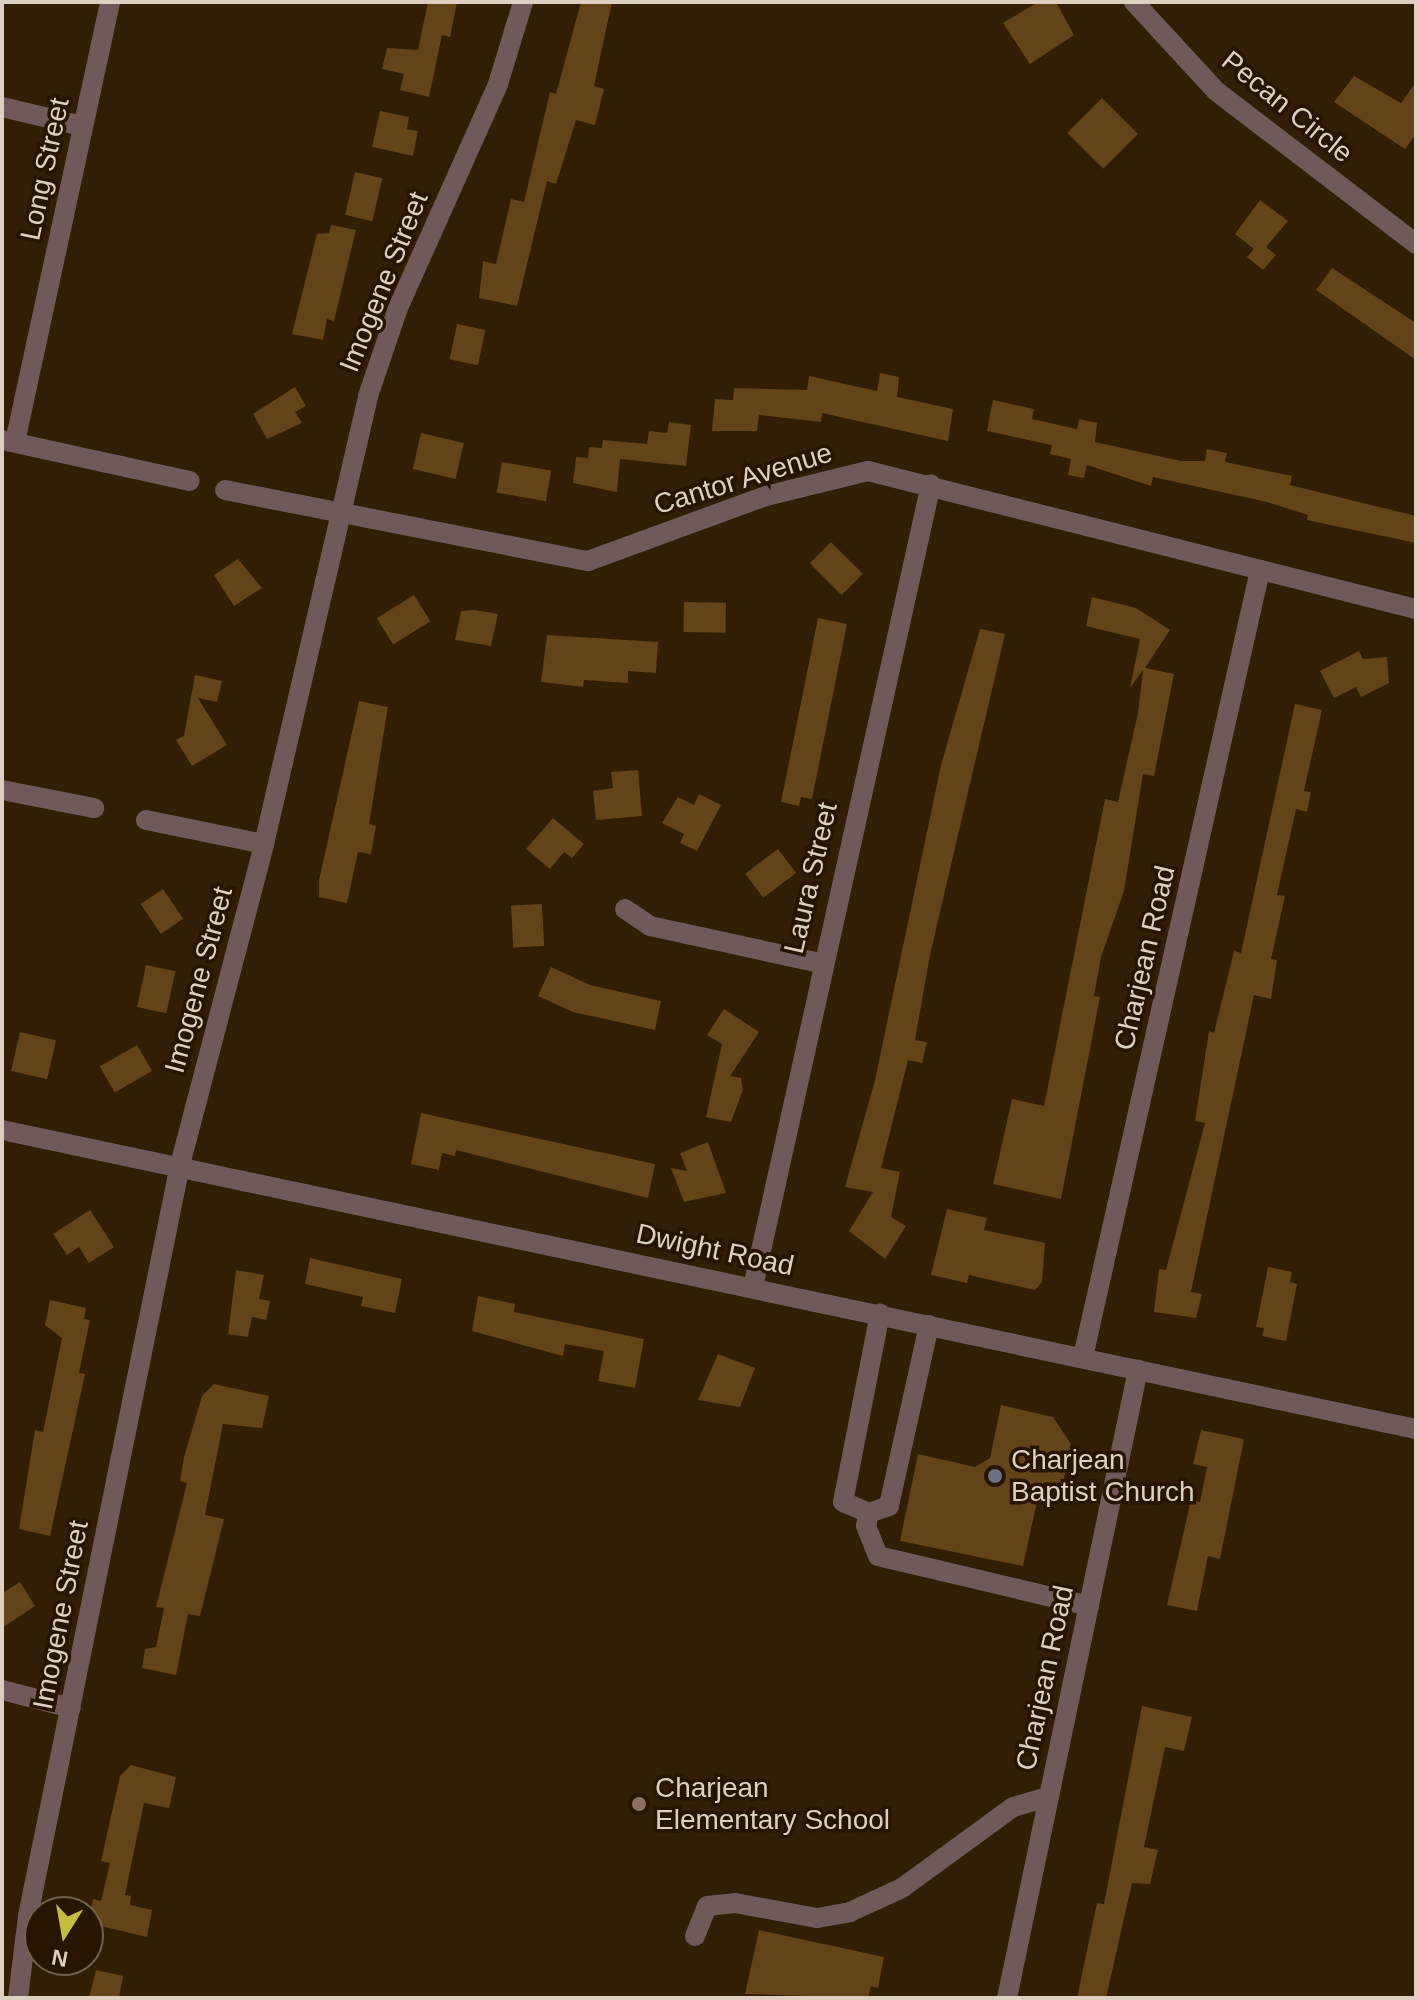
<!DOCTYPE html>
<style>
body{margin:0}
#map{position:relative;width:1418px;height:2000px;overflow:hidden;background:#311e04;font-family:Helvetica,sans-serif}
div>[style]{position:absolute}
.building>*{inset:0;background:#634318;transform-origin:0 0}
.minor>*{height:20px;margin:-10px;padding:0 10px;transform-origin:10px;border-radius:10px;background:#725959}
.dots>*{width:22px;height:22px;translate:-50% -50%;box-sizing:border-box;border:4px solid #271500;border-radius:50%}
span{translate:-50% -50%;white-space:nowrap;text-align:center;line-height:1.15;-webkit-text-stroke:7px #271500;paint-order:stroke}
.street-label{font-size:28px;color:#ddd0c1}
.poi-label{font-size:28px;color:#ddd0c1}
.left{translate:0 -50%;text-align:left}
.frame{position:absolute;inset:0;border:4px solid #ddd0c1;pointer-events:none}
.north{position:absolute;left:24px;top:1896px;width:80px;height:80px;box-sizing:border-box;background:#271500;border:2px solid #70604d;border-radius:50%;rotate:191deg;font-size:22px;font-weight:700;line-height:32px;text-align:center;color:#ddd0c1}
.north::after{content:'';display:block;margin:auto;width:28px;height:36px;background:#c4bc3d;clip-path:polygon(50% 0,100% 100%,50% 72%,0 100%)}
</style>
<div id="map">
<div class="building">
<i style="clip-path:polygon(428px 2px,457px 2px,450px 37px,442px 35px,429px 97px,400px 90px,404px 74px,382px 69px,387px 48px,418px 50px)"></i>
<i style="clip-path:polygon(581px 2px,612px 2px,594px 86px,604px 89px,595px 125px,576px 120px,556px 184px,547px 181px,517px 306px,479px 298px,483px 261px,496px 264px,511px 199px,524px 202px,550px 92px,556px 94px)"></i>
<i style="clip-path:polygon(1038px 2px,1056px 2px,1074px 35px,1030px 64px,1003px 23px)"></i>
<i style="clip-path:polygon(1354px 76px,1401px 103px,1416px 82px,1416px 134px,1405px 149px,1334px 102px)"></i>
<i style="left:1102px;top:98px;width:51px;height:49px;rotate:45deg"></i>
<i style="clip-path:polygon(380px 111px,409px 117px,407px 129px,418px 131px,413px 156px,372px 147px)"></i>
<i style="left:355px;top:172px;width:28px;height:44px;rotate:13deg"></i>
<i style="clip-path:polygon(1260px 200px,1288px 221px,1266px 247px,1276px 255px,1263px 270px,1247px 257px,1254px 249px,1235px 234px)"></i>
<i style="clip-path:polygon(331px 225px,356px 230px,334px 321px,327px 319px,323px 340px,292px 334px,317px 234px,329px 233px)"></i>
<i style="clip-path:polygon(1332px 268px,1416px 323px,1416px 360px,1316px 290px)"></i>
<i style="left:457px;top:324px;width:29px;height:36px;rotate:12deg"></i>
<i style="clip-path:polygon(880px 373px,899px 377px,897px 397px,953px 409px,948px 441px,822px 413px,821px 422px,759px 415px,757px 431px,712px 431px,715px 399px,733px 400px,734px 388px,807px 390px,809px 376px,877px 391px)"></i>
<i style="clip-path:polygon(295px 387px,306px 406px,295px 412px,302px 423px,267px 439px,253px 414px)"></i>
<i style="clip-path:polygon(993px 400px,1034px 409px,1032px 419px,1077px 429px,1079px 419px,1097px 423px,1095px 442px,1181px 461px,1205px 461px,1207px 449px,1227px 453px,1225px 462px,1292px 476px,1290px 485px,1416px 516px,1416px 543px,1307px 520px,1308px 515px,1267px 502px,1153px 477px,1151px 486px,1087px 465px,1084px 478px,1068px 475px,1071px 459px,1050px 454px,1052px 445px,987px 431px)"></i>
<i style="clip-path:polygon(669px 422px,691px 425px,686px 466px,620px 459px,617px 492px,573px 483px,576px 457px,588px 458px,589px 447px,602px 448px,603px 440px,647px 444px,649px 431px,667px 433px)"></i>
<i style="left:421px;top:433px;width:44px;height:37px;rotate:13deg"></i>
<i style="left:502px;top:462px;width:50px;height:31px;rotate:10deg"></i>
<i style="left:831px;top:542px;width:45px;height:30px;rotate:45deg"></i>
<i style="clip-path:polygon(238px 559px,262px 588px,234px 606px,214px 575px)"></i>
<i style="left:414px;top:595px;width:31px;height:44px;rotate:58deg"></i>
<i style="clip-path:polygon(1092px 597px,1136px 608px,1170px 630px,1145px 668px,1174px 674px,1154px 776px,1143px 774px,1124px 891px,1101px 957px,1094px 996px,1100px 997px,1061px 1199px,993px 1184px,1012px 1099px,1044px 1106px,1105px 799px,1118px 802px,1138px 713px,1143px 670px,1130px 688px,1140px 639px,1086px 626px)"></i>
<i style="left:684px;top:602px;width:42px;height:30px;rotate:1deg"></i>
<i style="clip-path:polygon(475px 610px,498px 614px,491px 646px,455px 640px,461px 611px)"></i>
<i style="clip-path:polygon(818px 618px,847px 624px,812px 799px,801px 797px,799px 806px,781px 802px)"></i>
<i style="clip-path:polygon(980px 629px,1005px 634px,930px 955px,915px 1040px,927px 1042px,922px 1063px,908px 1060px,881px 1168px,900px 1172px,891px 1217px,906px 1226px,885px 1259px,849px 1231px,873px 1192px,845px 1187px,875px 1080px,941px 765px)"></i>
<i style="clip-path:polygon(547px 635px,658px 642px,656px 673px,628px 671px,628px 683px,584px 680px,583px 687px,541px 682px)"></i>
<i style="clip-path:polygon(1359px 651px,1363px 659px,1387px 657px,1389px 683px,1361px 697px,1356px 687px,1334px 698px,1320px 671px)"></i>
<i style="clip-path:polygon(195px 675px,222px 681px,217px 702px,198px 698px,227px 745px,192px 766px,176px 740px,184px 736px)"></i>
<i style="clip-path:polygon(359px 701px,388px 707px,369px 824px,376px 826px,371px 854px,358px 852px,347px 903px,319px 897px,319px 880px)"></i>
<i style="clip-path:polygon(1295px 704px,1322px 710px,1304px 791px,1311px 792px,1307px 812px,1296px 809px,1277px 895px,1285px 896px,1271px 959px,1277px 960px,1271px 999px,1254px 995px,1191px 1292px,1202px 1294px,1196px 1318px,1154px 1312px,1159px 1269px,1166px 1270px,1205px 1123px,1195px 1121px,1209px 1031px,1214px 1033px,1234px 951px,1241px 953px)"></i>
<i style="clip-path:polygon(638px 770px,642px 816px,596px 820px,593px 791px,613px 788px,611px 772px)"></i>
<i style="clip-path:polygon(699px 794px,721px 805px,697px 851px,680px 843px,684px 834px,662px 823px,678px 797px,694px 805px)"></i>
<i style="clip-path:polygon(553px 818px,584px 844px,572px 858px,564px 852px,550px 869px,526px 849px)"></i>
<i style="left:778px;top:849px;width:30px;height:41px;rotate:53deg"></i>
<i style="left:163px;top:889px;width:36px;height:27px;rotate:56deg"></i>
<i style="left:542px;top:904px;width:42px;height:31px;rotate:87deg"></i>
<i style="left:146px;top:965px;width:30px;height:43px;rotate:12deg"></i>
<i style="clip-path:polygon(551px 967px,590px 985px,661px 1001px,655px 1030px,573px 1012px,538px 996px)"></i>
<i style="clip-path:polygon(724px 1009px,759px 1032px,730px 1076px,741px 1078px,743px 1090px,731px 1122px,706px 1117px,722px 1044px,707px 1035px)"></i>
<i style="left:20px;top:1032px;width:37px;height:40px;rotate:13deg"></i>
<i style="left:137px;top:1045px;width:30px;height:43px;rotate:60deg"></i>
<i style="clip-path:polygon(421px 1113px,655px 1164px,648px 1198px,456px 1150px,455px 1156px,442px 1153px,439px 1170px,411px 1164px)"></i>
<i style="clip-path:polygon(708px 1142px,726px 1193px,684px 1202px,671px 1168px,687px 1171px,680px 1153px)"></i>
<i style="clip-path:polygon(947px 1209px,987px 1218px,984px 1230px,1045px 1243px,1042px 1282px,1035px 1290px,969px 1275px,967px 1283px,931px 1275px)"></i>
<i style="clip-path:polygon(90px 1210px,114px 1247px,89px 1263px,79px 1247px,67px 1255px,53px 1234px)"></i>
<i style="clip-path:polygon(310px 1258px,402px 1279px,395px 1313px,361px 1306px,363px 1297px,305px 1284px)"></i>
<i style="clip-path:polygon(1268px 1267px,1292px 1272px,1290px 1282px,1297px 1284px,1286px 1341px,1262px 1336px,1264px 1328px,1256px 1327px)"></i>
<i style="clip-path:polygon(236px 1270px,264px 1275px,259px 1299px,270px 1301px,266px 1320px,252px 1317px,248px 1337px,228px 1334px)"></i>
<i style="clip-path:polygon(478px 1296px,515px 1304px,514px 1312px,644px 1339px,635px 1388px,598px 1381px,604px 1351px,565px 1344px,563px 1356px,472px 1331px)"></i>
<i style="clip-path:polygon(50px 1300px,86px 1308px,84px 1319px,90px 1320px,79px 1373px,85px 1374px,50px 1536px,19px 1529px,35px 1430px,43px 1432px,62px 1338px,45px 1325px)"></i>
<i style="clip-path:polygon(718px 1354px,755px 1368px,740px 1407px,698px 1400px)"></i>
<i style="clip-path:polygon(214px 1384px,269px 1396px,262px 1428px,223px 1424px,205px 1515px,224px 1519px,200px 1616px,188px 1614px,176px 1675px,142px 1668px,145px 1649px,156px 1647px,164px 1608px,156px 1607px,187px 1483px,180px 1481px,184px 1457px,202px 1396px)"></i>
<i style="clip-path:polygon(1001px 1405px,1053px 1417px,1071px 1444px,1060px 1497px,1039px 1492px,1023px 1566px,900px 1541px,918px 1454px,975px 1467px,990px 1458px)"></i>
<i style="clip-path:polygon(1201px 1430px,1244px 1439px,1220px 1559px,1208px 1556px,1197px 1611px,1167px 1605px,1191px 1500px,1200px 1502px,1207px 1467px,1193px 1464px)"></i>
<i style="clip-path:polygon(20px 1582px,35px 1606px,2px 1628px,2px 1593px)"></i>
<i style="clip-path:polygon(1142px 1706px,1192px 1717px,1184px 1751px,1165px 1747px,1144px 1847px,1158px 1850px,1150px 1884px,1132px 1883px,1106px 1998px,1077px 1998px,1097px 1903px,1104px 1904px)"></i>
<i style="clip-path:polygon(131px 1765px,176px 1777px,169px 1808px,144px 1803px,125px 1895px,131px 1896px,130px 1905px,152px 1910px,147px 1937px,88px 1923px,93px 1899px,101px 1901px,110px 1863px,101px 1861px,120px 1776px)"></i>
<i style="clip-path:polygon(759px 1930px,884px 1957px,878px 1988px,871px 1986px,868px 1998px,745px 1994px)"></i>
<i style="clip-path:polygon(96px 1970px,123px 1976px,119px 1998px,89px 1998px)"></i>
</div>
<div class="minor">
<i style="left:1134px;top:2px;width:121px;rotate:47.3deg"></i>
<i style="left:1216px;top:91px;width:252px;rotate:37.4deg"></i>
<i style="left:2px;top:107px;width:82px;rotate:13.4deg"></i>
<i style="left:2px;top:440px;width:192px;rotate:12.3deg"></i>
<i style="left:15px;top:442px;width:450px;rotate:-77.8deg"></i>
<i style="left:225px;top:490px;width:370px;rotate:11.1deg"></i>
<i style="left:588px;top:561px;width:189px;rotate:-20.1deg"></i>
<i style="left:766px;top:496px;width:105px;rotate:-13.8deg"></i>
<i style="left:868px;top:471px;width:565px;rotate:14.13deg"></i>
<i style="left:2px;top:790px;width:94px;rotate:11.1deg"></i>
<i style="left:146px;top:820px;width:120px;rotate:11.5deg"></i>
<i style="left:625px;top:909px;width:30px;rotate:34deg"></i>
<i style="left:650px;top:926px;width:174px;rotate:12.3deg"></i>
<i style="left:2px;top:1130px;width:1445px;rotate:11.94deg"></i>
<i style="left:753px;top:1287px;width:822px;rotate:-77.5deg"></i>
<i style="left:929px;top:1325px;width:185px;rotate:102.5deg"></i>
<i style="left:889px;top:1506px;width:21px;rotate:161deg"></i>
<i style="left:869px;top:1513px;width:13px;rotate:103deg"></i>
<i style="left:866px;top:1526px;width:32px;rotate:68deg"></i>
<i style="left:878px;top:1556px;width:217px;rotate:13.3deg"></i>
<i style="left:1083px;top:1357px;width:807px;rotate:-77.32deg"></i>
<i style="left:869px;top:1513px;width:28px;rotate:-157deg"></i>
<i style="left:843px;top:1502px;width:192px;rotate:-78.9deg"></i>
<i style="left:2px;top:1690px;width:71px;rotate:14.6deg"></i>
<i style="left:695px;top:1936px;width:32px;rotate:-68deg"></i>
<i style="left:707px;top:1906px;width:28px;rotate:-6deg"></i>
<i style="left:735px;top:1903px;width:83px;rotate:10.4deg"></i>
<i style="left:817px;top:1918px;width:34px;rotate:-10deg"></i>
<i style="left:850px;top:1912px;width:57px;rotate:-24.8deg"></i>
<i style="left:902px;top:1888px;width:137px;rotate:-36.1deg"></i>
<i style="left:1013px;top:1807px;width:37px;rotate:-16deg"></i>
<i style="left:18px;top:1998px;width:83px;rotate:-83deg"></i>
<i style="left:28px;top:1916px;width:766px;rotate:-78.56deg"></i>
<i style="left:180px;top:1165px;width:332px;rotate:-75.3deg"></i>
<i style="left:264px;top:844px;width:460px;rotate:-76.9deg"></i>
<i style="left:368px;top:396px;width:93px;rotate:-71.2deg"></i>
<i style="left:398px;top:308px;width:245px;rotate:-65.9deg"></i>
<i style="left:498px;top:84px;width:86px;rotate:-73deg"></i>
<i style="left:1007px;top:1998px;width:642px;rotate:-78.22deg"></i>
</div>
<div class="dots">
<i style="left:995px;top:1476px;background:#6b7280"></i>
<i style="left:639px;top:1804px;background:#8d6e63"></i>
</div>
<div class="street-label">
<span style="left:1287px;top:107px;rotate:39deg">Pecan Circle</span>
<span style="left:45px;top:169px;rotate:-78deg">Long Street</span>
<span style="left:384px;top:282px;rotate:-68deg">Imogene Street</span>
<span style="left:743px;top:479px;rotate:-17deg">Cantor Avenue</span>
<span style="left:811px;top:878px;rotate:-77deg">Laura Street</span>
<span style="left:1145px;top:958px;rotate:-77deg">Charjean Road</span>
<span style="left:199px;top:980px;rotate:-75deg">Imogene Street</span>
<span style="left:715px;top:1250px;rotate:12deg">Dwight Road</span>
<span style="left:61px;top:1615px;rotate:-79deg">Imogene Street</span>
<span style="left:1045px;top:1678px;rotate:-78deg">Charjean Road</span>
</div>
<div class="poi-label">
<span class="left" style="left:1011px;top:1476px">Charjean<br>Baptist Church</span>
<span class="left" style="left:655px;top:1804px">Charjean<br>Elementary School</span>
</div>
<div class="frame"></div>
<div class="north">N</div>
</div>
